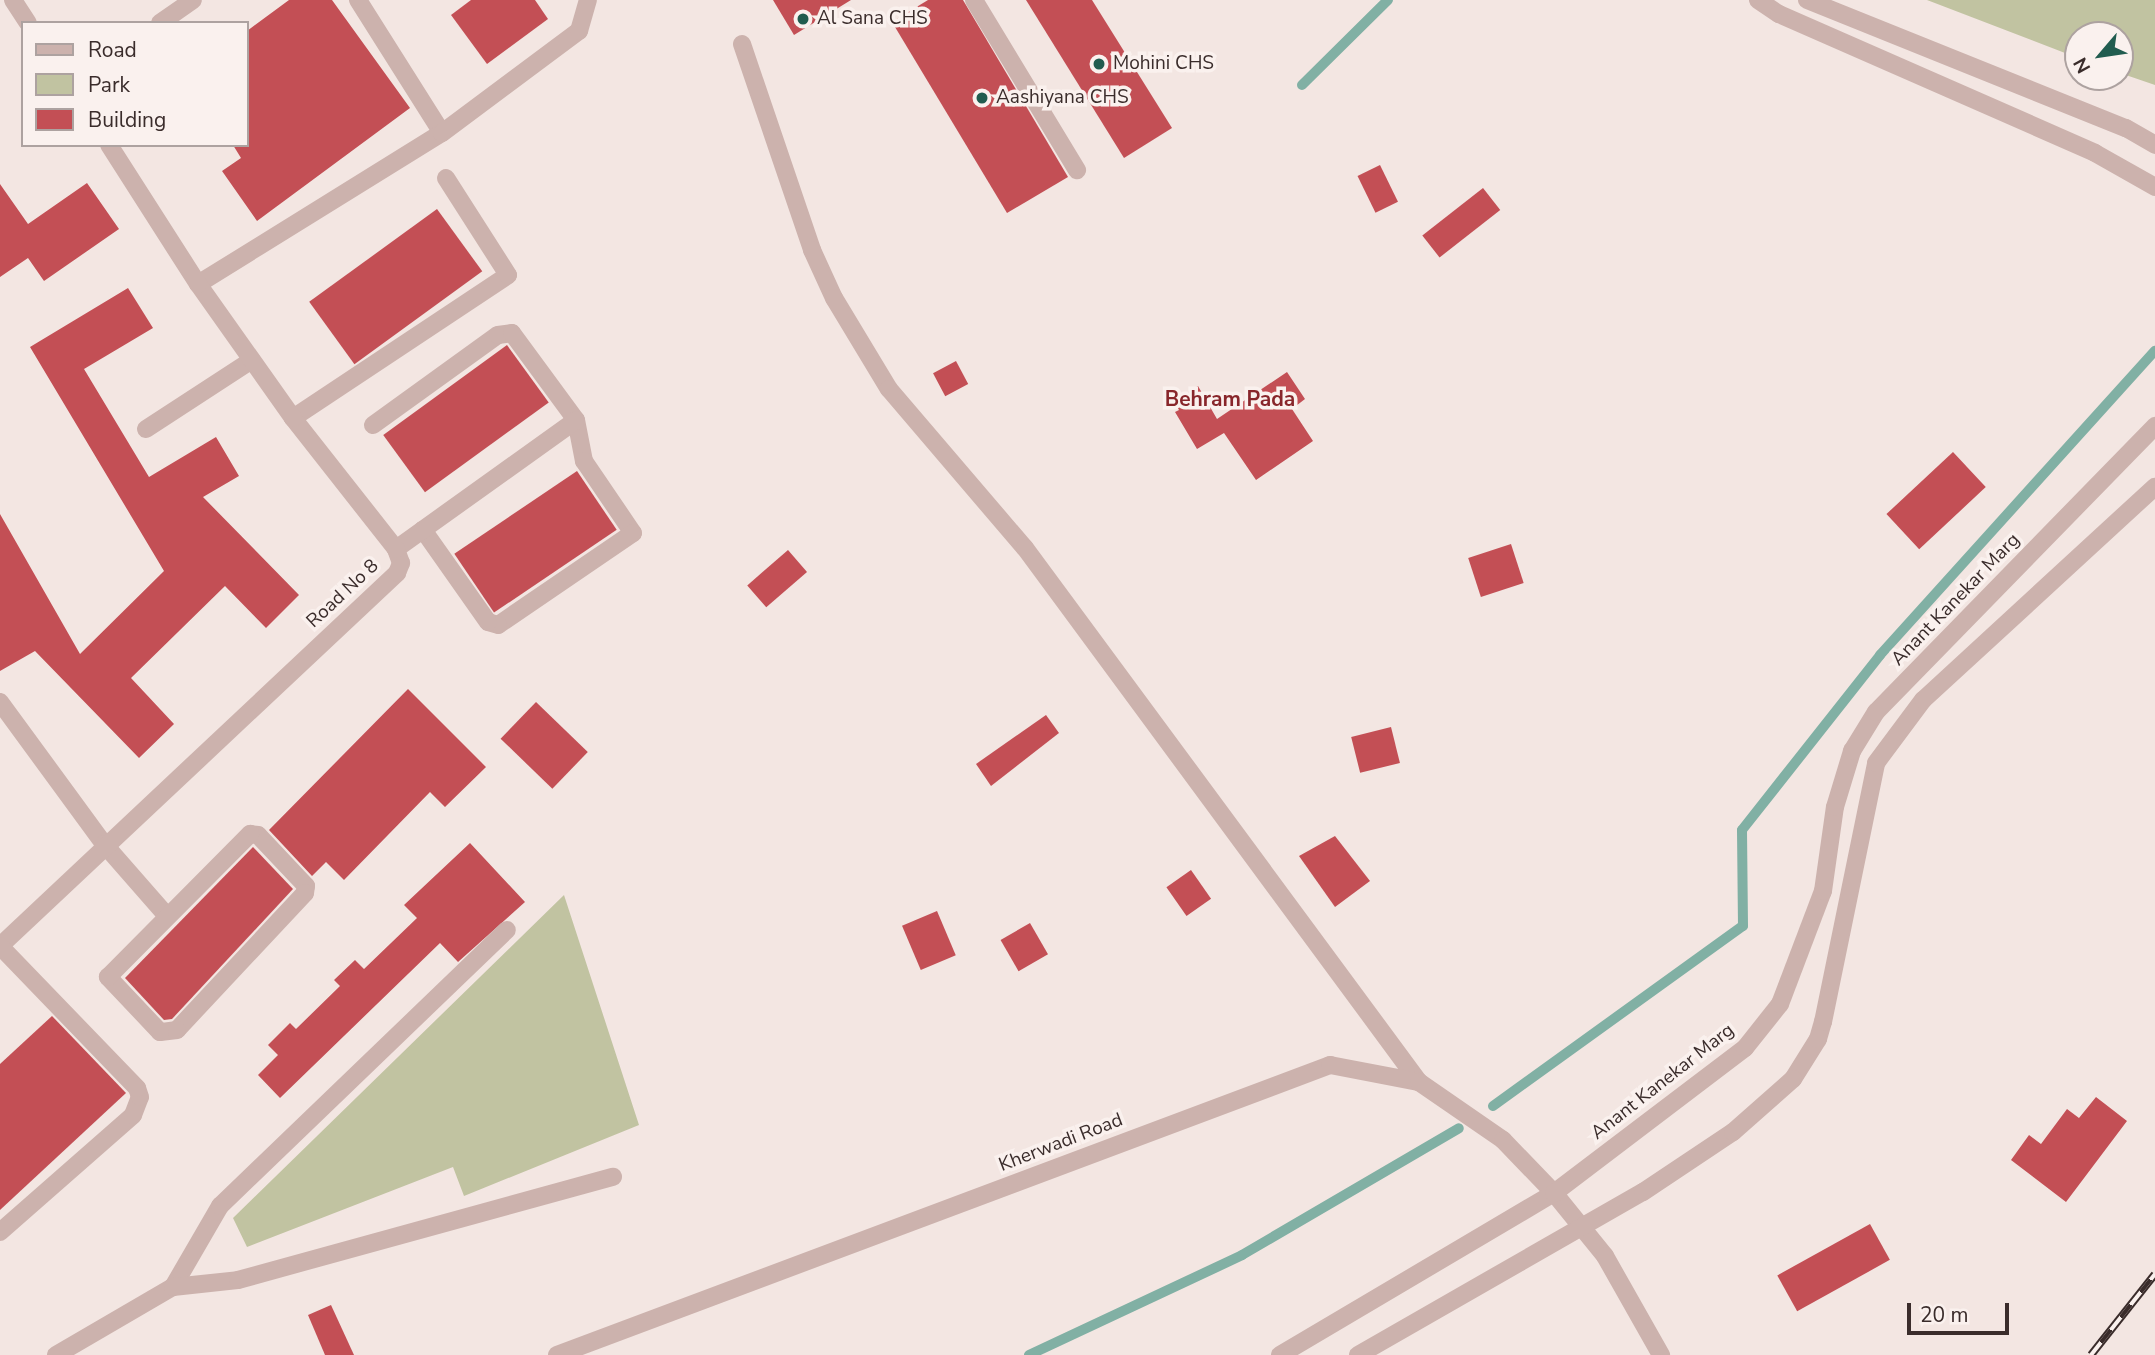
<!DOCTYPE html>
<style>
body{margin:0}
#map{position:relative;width:2155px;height:1355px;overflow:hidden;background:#f3e6e2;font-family:"Nunito Sans",sans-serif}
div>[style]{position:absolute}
.green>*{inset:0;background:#c1c3a1}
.stream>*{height:10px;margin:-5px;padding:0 5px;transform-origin:5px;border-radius:5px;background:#81b0a4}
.building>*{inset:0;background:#c34f55;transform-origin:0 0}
.minor>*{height:18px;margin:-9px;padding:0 9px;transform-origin:9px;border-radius:9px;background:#ccb2ad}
.tertiary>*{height:18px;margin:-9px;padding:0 9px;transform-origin:9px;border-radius:9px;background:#ccb2ad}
.rail>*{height:8px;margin-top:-4px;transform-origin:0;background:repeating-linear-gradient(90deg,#faf1ee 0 16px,#3a2c2b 0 32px);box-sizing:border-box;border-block:2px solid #3a2c2b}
.tertiary-bridge>*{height:18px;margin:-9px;padding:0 9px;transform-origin:9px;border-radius:9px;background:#ccb2ad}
.dots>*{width:19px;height:19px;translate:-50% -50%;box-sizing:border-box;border:4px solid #faf1ee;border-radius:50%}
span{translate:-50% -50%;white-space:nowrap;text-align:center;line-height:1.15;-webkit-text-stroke:7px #faf1ee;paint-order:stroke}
.poi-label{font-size:19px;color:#3a2c2b}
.left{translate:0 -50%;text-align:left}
.street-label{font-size:19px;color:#3a2c2b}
.neighbourhood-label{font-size:21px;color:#88262b;font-weight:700}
.legend{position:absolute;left:21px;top:21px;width:228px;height:126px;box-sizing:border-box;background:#faf1ee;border:2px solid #ada2a0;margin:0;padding:9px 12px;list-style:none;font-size:21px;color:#3a2c2b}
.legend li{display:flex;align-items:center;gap:14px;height:35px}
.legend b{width:35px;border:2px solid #ada2a0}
.north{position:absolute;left:2064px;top:21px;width:70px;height:70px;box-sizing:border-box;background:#faf1ee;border:2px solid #ada2a0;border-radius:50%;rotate:241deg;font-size:19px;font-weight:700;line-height:28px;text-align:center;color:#3a2c2b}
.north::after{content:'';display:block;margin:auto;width:24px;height:32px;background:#215c4f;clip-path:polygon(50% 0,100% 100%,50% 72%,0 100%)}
.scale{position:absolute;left:1907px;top:1303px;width:102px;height:32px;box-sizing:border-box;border:4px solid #3a2c2b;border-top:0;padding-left:9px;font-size:21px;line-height:24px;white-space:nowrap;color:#3a2c2b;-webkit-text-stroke:5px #faf1ee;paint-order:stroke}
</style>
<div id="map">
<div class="green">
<i style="clip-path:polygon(1927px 0,2155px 0,2155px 85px,2120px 73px,2120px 35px,2078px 35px,2078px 58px)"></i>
<i style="clip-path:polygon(564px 895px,639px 1125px,464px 1196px,453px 1167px,247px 1247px,233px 1218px)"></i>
</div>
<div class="stream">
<i style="left:1302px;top:85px;width:121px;rotate:-44.7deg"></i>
<i style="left:1493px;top:1106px;width:308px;rotate:-35.8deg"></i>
<i style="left:1743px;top:926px;width:96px;rotate:-90.6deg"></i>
<i style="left:1742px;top:830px;width:223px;rotate:-51.7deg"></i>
<i style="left:1880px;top:655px;width:410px;rotate:-47.9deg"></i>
<i style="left:1029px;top:1355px;width:235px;rotate:-25.1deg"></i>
<i style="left:1242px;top:1255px;width:251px;rotate:-30.3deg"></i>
</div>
<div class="building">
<i style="clip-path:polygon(289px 0,332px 0,410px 108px,257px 221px,222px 171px,241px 158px,233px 145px,247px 145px,247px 31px)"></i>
<i style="clip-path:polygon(471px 0,535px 0,548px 19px,487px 64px,451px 15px)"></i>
<i style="clip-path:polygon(773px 0,851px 0,794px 35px)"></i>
<i style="clip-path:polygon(928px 0,963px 0,1068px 177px,1007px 213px,892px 22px)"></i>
<i style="clip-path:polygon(1026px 0,1092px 0,1172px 128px,1124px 158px)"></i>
<i style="left:1380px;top:165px;width:41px;height:25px;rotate:64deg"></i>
<i style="clip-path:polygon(87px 183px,119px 229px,44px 281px,28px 258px,0 277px,0 184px,28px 224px)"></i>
<i style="left:1483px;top:188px;width:28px;height:77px;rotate:52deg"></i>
<i style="left:437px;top:209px;width:77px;height:158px;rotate:54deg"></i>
<i style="clip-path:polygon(128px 288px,153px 328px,84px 369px,149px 477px,216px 437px,239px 476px,203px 497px,299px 595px,266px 628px,225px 586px,131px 678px,174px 724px,139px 758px,35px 651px,0 671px,0 514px,80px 654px,164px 571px,30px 347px)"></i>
<i style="left:507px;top:345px;width:71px;height:153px;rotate:54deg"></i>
<i style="left:956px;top:361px;width:26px;height:26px;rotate:62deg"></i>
<i style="clip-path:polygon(1287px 372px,1305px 399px,1292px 409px,1313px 441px,1256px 480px,1224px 433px,1197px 449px,1175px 412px,1179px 410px,1174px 401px,1198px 386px,1217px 419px)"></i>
<i style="left:1953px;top:452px;width:48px;height:91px;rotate:47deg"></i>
<i style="left:577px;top:471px;width:71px;height:148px;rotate:56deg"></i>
<i style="left:1511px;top:544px;width:41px;height:45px;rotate:72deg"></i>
<i style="left:788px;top:550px;width:29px;height:54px;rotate:49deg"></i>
<i style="clip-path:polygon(408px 689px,486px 767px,445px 807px,430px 792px,344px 880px,326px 862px,312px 876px,269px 830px)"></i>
<i style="left:536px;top:702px;width:72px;height:51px;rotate:44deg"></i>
<i style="clip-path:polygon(1046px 715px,1059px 733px,991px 786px,976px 764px)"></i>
<i style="left:1391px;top:727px;width:37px;height:41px;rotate:76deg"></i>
<i style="clip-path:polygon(1335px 836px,1370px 881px,1335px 907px,1299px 856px)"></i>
<i style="clip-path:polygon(470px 843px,525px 902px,458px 962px,440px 943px,280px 1098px,258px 1075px,278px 1055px,268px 1045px,290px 1023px,296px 1029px,340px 986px,334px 980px,355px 960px,364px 969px,417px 918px,404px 905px)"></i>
<i style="clip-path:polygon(253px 847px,293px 889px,172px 1019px,164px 1020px,125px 978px)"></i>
<i style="left:1191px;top:870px;width:35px;height:30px;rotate:55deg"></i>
<i style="left:937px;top:911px;width:48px;height:38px;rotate:67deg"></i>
<i style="left:1030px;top:923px;width:36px;height:34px;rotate:60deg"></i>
<i style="clip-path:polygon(52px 1016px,126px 1093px,0 1210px,0 1064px)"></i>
<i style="clip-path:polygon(2096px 1097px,2127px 1121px,2066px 1202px,2011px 1160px,2029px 1135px,2041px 1144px,2067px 1109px,2079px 1118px)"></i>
<i style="left:1870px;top:1224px;width:41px;height:106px;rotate:61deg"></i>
<i style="clip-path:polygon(331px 1305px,354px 1355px,325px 1355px,308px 1315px)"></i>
</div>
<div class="minor">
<i style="left:13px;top:0;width:27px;rotate:57deg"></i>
<i style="left:358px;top:0;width:157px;rotate:57.7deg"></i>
<i style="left:974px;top:0;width:199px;rotate:58.8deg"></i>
<i style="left:160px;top:23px;width:40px;rotate:-34.9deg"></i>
<i style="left:742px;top:44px;width:218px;rotate:71.2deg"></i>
<i style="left:812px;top:250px;width:53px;rotate:65.4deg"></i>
<i style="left:834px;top:298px;width:106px;rotate:58.9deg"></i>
<i style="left:889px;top:389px;width:209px;rotate:49.5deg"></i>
<i style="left:1025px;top:548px;width:664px;rotate:53.58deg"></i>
<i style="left:198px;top:284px;width:287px;rotate:-31.8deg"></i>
<i style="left:442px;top:133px;width:171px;rotate:-36.7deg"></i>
<i style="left:579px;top:31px;width:32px;rotate:-74deg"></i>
<i style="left:293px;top:418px;width:258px;rotate:-33.6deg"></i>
<i style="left:508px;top:275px;width:115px;rotate:-122.6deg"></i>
<i style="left:373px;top:425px;width:154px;rotate:-35.8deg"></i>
<i style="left:498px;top:335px;width:14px;rotate:-8deg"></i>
<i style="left:512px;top:333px;width:108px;rotate:53.7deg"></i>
<i style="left:576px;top:420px;width:42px;rotate:79deg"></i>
<i style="left:584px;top:461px;width:87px;rotate:55.8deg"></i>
<i style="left:633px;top:533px;width:163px;rotate:145.7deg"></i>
<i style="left:498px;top:625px;width:10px;rotate:-163deg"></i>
<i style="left:488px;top:622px;width:113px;rotate:-125.2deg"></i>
<i style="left:146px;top:429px;width:126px;rotate:-33.1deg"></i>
<i style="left:396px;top:549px;width:221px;rotate:-35.6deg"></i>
<i style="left:0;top:702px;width:176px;rotate:53.8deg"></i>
<i style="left:104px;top:844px;width:96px;rotate:48.8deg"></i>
<i style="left:250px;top:834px;width:8px;rotate:7deg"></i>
<i style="left:258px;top:835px;width:70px;rotate:46.7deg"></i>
<i style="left:306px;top:886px;width:7px;rotate:98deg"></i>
<i style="left:305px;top:893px;width:187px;rotate:133.1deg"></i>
<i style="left:177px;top:1030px;width:17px;rotate:173deg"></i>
<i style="left:160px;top:1032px;width:76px;rotate:-133.4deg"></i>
<i style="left:108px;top:977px;width:202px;rotate:-45.2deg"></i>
<i style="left:0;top:946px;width:545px;rotate:-43.21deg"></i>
<i style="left:397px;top:573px;width:11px;rotate:-68deg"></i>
<i style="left:401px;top:563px;width:15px;rotate:-110deg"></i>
<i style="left:396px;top:549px;width:167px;rotate:-128.2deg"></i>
<i style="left:293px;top:418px;width:164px;rotate:-125.3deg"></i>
<i style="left:198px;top:284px;width:165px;rotate:-122.6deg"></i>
<i style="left:1554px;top:1193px;width:81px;rotate:51deg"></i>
<i style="left:1605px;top:1256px;width:114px;rotate:60.5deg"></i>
<i style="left:0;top:1232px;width:177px;rotate:-41.3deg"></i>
<i style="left:133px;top:1115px;width:19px;rotate:-69deg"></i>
<i style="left:140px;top:1097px;width:9px;rotate:-108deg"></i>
<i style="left:137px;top:1088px;width:197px;rotate:-134deg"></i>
<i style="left:173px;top:1287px;width:94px;rotate:-59.9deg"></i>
<i style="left:220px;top:1206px;width:398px;rotate:-43.9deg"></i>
<i style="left:56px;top:1355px;width:135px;rotate:-30.2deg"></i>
<i style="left:173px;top:1287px;width:65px;rotate:-6.1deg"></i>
<i style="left:238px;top:1280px;width:389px;rotate:-15.4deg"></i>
</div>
<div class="tertiary">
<i style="left:1758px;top:0;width:25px;rotate:34deg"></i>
<i style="left:1779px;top:14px;width:345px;rotate:23.7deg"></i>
<i style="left:2095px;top:153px;width:69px;rotate:29.5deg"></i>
<i style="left:1807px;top:0;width:344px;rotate:21.9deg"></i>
<i style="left:2126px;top:128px;width:34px;rotate:30deg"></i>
<i style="left:1793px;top:1079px;width:47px;rotate:-58deg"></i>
<i style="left:1818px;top:1039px;width:18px;rotate:-74deg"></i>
<i style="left:1823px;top:1022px;width:264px;rotate:-78.4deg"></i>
<i style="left:1876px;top:763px;width:79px;rotate:-53.3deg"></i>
<i style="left:1923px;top:700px;width:315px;rotate:-42.6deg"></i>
<i style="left:557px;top:1355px;width:826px;rotate:-20.56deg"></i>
<i style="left:1330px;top:1065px;width:91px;rotate:10.8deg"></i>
<i style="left:1419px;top:1082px;width:102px;rotate:34.6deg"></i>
<i style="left:1503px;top:1140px;width:74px;rotate:46.1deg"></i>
<i style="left:1280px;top:1355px;width:318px;rotate:-30.6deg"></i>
<i style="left:1554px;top:1193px;width:240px;rotate:-37.2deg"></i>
<i style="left:1745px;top:1048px;width:56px;rotate:-51.5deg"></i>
<i style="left:1780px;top:1004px;width:121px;rotate:-69.2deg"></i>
<i style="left:1823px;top:891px;width:85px;rotate:-81.9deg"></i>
<i style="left:1835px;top:807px;width:59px;rotate:-73.1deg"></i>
<i style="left:1852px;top:751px;width:46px;rotate:-58.4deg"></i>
<i style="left:1876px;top:712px;width:400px;rotate:-45.7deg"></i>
</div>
<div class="rail">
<i style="left:2091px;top:1355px;width:103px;rotate:-51.7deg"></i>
</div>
<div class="tertiary-bridge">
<i style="left:1358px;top:1355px;width:328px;rotate:-29.8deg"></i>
<i style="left:1643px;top:1192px;width:108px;rotate:-33.7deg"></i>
<i style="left:1733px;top:1132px;width:80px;rotate:-41.5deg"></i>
</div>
<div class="dots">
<i style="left:803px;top:19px;background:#215c4f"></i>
<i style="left:1099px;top:64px;background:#215c4f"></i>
<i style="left:982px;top:98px;background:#215c4f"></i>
</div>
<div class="poi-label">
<span class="left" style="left:817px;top:19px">Al Sana CHS</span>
<span class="left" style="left:1113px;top:64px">Mohini CHS</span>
<span class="left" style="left:996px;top:98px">Aashiyana CHS</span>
</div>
<div class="street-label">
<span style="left:343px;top:594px;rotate:-43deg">Road No 8</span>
<span style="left:1956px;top:600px;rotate:-46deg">Anant Kanekar Marg</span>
<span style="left:1663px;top:1082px;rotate:-38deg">Anant Kanekar Marg</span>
<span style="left:1061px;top:1143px;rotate:-21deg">Kherwadi Road</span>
</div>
<div class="neighbourhood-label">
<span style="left:1230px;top:399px">Behram Pada</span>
</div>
<ul class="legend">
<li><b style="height:9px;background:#ccb2ad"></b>Road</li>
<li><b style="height:19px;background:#c1c3a1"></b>Park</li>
<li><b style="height:19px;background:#c34f55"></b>Building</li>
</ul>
<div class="north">N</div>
<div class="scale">20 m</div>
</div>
